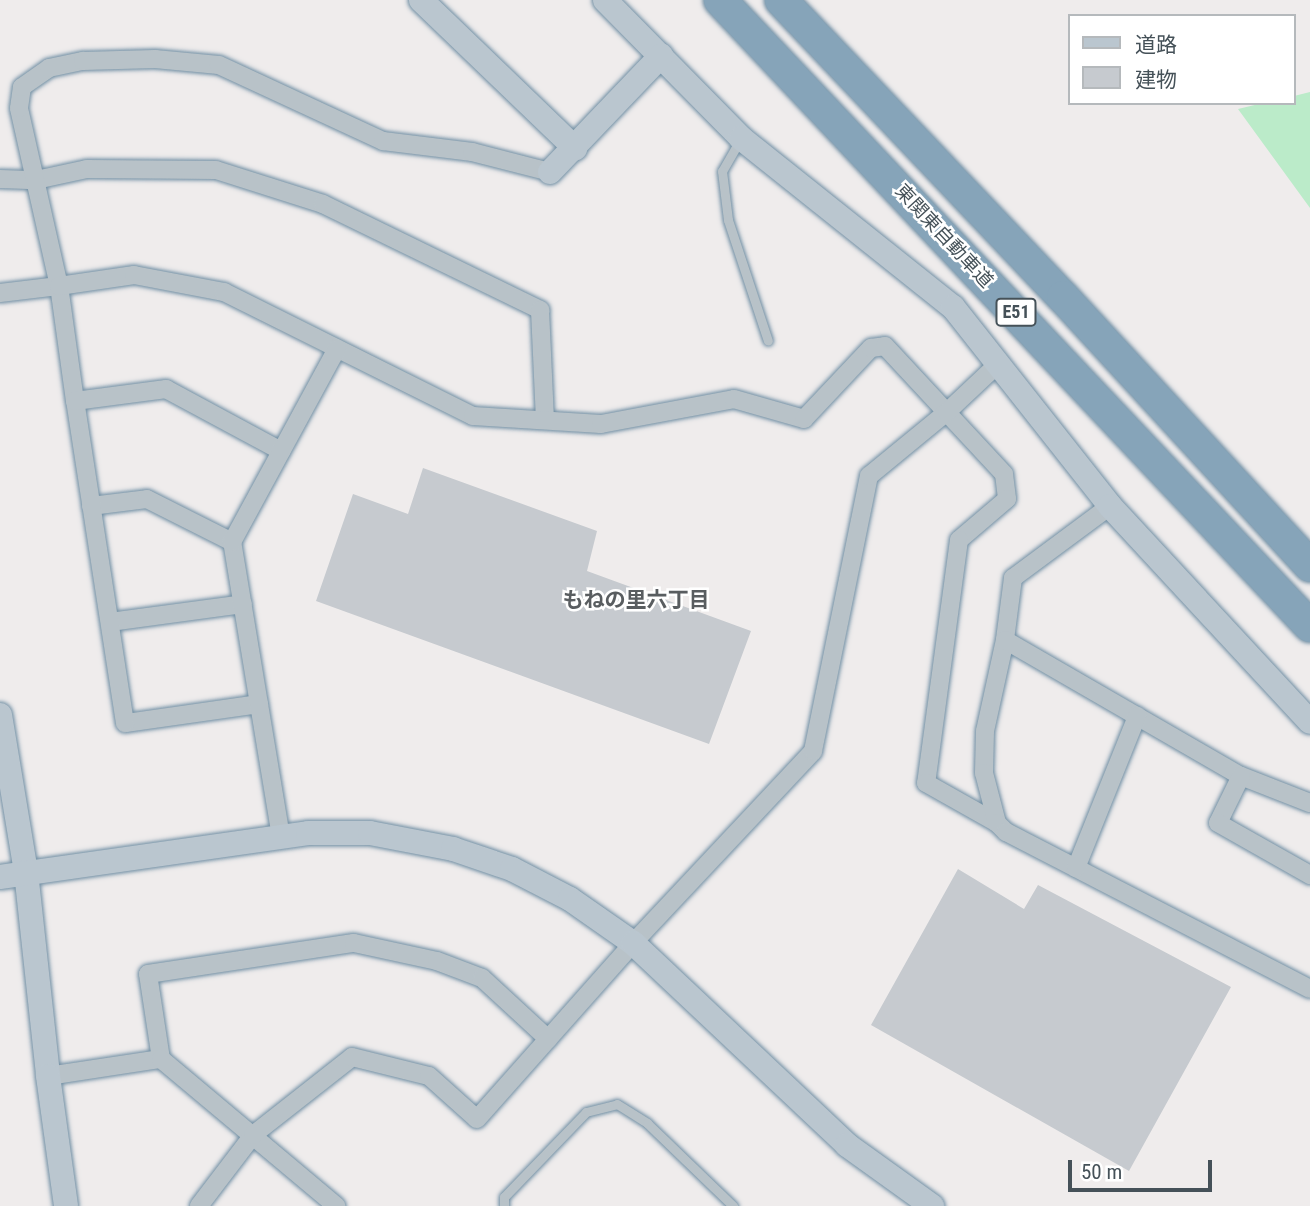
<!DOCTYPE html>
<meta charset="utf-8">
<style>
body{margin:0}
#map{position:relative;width:1310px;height:1206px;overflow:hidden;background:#efecec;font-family:"Roboto Condensed","Noto Sans JP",sans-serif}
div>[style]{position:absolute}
.green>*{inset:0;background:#bbebc9}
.building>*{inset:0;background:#c6cacf}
.roads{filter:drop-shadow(0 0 2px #718fa4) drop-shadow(0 0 2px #718fa4)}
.lane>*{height:9px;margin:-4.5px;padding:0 4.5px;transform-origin:4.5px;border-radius:4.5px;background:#b8c2c8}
.street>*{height:18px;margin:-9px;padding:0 9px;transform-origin:9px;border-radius:9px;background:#b8c2c8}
.secondary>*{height:24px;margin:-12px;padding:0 12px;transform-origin:12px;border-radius:12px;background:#bac6cf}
.highway>*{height:32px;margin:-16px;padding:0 16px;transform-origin:16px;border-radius:16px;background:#86a4b9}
span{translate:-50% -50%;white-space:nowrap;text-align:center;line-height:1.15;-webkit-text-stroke:5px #fff;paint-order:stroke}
.shield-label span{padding:2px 5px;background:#fff;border:2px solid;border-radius:5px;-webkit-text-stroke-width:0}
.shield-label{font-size:18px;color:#455158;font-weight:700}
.street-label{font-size:19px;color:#455158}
.neighbourhood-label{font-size:21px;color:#595d60;font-weight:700}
.legend{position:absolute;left:1068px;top:14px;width:228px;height:91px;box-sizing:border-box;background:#fff;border:2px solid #b5b9bc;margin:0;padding:9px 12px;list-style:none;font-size:21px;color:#455158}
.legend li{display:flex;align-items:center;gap:14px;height:35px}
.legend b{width:35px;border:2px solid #b5b9bc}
.scale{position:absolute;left:1068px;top:1160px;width:144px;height:32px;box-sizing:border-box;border:4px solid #455158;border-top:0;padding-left:9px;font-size:21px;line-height:24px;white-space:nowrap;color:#455158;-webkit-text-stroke:5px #fff;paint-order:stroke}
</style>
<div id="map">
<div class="green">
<i style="clip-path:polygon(1310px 92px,1310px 208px,1238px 109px,1263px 103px,1294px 103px,1294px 96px)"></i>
</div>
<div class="building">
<i style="clip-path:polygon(423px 468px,597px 531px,587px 571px,751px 631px,709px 744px,316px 601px,353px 494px,408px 514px)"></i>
<i style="clip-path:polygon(958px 869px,1024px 909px,1038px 885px,1231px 987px,1129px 1171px,871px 1025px)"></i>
</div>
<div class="roads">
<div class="lane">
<i style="left:740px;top:140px;width:36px;rotate:120deg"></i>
<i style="left:722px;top:171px;width:49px;rotate:83deg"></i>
<i style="left:728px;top:220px;width:127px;rotate:71.7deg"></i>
<i style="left:504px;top:1206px;width:9px;rotate:-90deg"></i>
<i style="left:504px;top:1197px;width:118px;rotate:-46deg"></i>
<i style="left:586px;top:1112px;width:32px;rotate:-14deg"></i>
<i style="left:617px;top:1104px;width:36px;rotate:32deg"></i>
<i style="left:647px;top:1123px;width:120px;rotate:44deg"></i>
</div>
<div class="street">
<i style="left:0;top:179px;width:36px;rotate:2deg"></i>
<i style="left:36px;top:180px;width:52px;rotate:-12.2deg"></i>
<i style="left:87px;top:169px;width:129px;rotate:0.4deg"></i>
<i style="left:216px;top:170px;width:112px;rotate:17.6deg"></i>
<i style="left:323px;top:204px;width:242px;rotate:26deg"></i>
<i style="left:540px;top:310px;width:110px;rotate:87.4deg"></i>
<i style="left:0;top:293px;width:59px;rotate:-6.8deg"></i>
<i style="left:59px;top:286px;width:182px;rotate:-102.7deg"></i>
<i style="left:19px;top:108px;width:21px;rotate:-82deg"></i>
<i style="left:22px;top:87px;width:33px;rotate:-35deg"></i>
<i style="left:49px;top:68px;width:35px;rotate:-12deg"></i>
<i style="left:83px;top:61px;width:72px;rotate:-1.6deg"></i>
<i style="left:155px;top:59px;width:64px;rotate:5.4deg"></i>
<i style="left:219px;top:65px;width:181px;rotate:24.9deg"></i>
<i style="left:383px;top:141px;width:90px;rotate:7deg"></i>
<i style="left:472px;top:152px;width:81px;rotate:14.4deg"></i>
<i style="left:75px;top:401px;width:116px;rotate:-97.9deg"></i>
<i style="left:59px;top:286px;width:76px;rotate:-8.3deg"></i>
<i style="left:134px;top:275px;width:92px;rotate:10.7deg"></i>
<i style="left:224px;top:292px;width:278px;rotate:26.5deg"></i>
<i style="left:473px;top:416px;width:128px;rotate:3.6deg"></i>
<i style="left:601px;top:424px;width:135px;rotate:-10.6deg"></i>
<i style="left:734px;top:399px;width:73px;rotate:15.9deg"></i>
<i style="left:804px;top:419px;width:98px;rotate:-46.7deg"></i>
<i style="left:871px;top:348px;width:14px;rotate:-8deg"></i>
<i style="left:885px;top:346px;width:175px;rotate:47.1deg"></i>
<i style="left:1004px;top:474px;width:25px;rotate:83deg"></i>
<i style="left:1007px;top:499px;width:63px;rotate:139.5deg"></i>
<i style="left:959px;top:540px;width:245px;rotate:97.7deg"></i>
<i style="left:926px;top:783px;width:81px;rotate:29.4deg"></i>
<i style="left:91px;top:506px;width:56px;rotate:-7.1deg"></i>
<i style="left:147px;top:499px;width:95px;rotate:26.8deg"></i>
<i style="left:1110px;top:506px;width:121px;rotate:143.4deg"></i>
<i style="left:1013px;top:578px;width:63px;rotate:97.4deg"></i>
<i style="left:1005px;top:640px;width:93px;rotate:102.4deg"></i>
<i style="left:985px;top:731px;width:42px;rotate:91.4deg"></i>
<i style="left:984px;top:773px;width:52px;rotate:75.4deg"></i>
<i style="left:997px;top:823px;width:13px;rotate:45deg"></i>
<i style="left:1006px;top:832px;width:342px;rotate:27.3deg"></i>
<i style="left:110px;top:622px;width:134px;rotate:-7.7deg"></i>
<i style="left:1005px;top:640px;width:272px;rotate:30deg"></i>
<i style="left:1241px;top:776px;width:74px;rotate:21.4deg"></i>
<i style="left:259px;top:704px;width:135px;rotate:171.9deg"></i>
<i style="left:125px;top:723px;width:326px;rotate:-98.8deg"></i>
<i style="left:75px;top:401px;width:92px;rotate:-7.5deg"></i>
<i style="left:166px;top:389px;width:131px;rotate:28.3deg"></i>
<i style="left:1241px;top:776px;width:52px;rotate:116.1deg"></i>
<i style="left:1218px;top:823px;width:106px;rotate:29.5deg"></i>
<i style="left:281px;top:837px;width:299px;rotate:-99.4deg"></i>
<i style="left:232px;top:542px;width:220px;rotate:-61.5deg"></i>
<i style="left:1076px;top:868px;width:164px;rotate:-68.1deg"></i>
<i style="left:161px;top:1059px;width:86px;rotate:-98.7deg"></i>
<i style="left:148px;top:974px;width:208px;rotate:-8.6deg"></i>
<i style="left:354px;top:943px;width:85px;rotate:12.2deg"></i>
<i style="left:437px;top:961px;width:48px;rotate:20.7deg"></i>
<i style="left:482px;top:978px;width:90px;rotate:42.7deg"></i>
<i style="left:48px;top:1076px;width:114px;rotate:-8.6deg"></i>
<i style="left:161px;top:1059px;width:229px;rotate:40deg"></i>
<i style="left:199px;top:1206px;width:89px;rotate:-52.7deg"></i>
<i style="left:253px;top:1135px;width:126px;rotate:-38.2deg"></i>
<i style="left:352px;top:1057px;width:79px;rotate:13.9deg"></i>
<i style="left:429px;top:1076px;width:64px;rotate:41.9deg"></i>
<i style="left:477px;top:1119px;width:235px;rotate:-48.4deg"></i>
<i style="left:633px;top:943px;width:263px;rotate:-46.8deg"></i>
<i style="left:813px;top:751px;width:281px;rotate:-78.5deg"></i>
<i style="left:869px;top:476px;width:101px;rotate:-39.4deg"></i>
<i style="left:947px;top:412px;width:70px;rotate:-43.3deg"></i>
</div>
<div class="secondary">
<i style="left:421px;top:0;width:214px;rotate:43.9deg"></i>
<i style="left:605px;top:0;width:194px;rotate:45.4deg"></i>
<i style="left:741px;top:138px;width:271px;rotate:38.6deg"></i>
<i style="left:953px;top:307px;width:253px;rotate:51.7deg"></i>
<i style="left:1110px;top:506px;width:294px;rotate:47.2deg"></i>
<i style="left:550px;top:172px;width:161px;rotate:-46.3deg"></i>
<i style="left:0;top:715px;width:159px;rotate:80.6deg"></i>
<i style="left:26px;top:872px;width:205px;rotate:83.8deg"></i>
<i style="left:48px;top:1076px;width:131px;rotate:82.1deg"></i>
<i style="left:0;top:877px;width:311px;rotate:-8.1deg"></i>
<i style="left:308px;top:833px;width:62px"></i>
<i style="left:370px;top:833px;width:85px;rotate:10.9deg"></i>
<i style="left:453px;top:849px;width:62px;rotate:18.7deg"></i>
<i style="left:512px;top:869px;width:65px;rotate:27.3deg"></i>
<i style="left:570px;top:899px;width:77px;rotate:34.9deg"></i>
<i style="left:633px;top:943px;width:294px;rotate:43.3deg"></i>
<i style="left:847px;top:1145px;width:105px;rotate:35.7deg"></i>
</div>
<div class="highway">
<i style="left:720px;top:0;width:860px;rotate:46.7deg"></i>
<i style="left:781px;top:0;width:410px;rotate:46.5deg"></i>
<i style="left:1063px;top:297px;width:365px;rotate:47.4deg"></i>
</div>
</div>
<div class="shield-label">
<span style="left:1016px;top:312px">E51</span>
</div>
<div class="street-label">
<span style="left:944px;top:236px;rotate:47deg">東関東自動車道</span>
</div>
<div class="neighbourhood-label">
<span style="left:636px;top:600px">もねの里六丁目</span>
</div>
<ul class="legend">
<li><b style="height:9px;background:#bac6cf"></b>道路</li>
<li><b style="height:19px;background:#c6cacf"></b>建物</li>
</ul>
<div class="scale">50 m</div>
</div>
